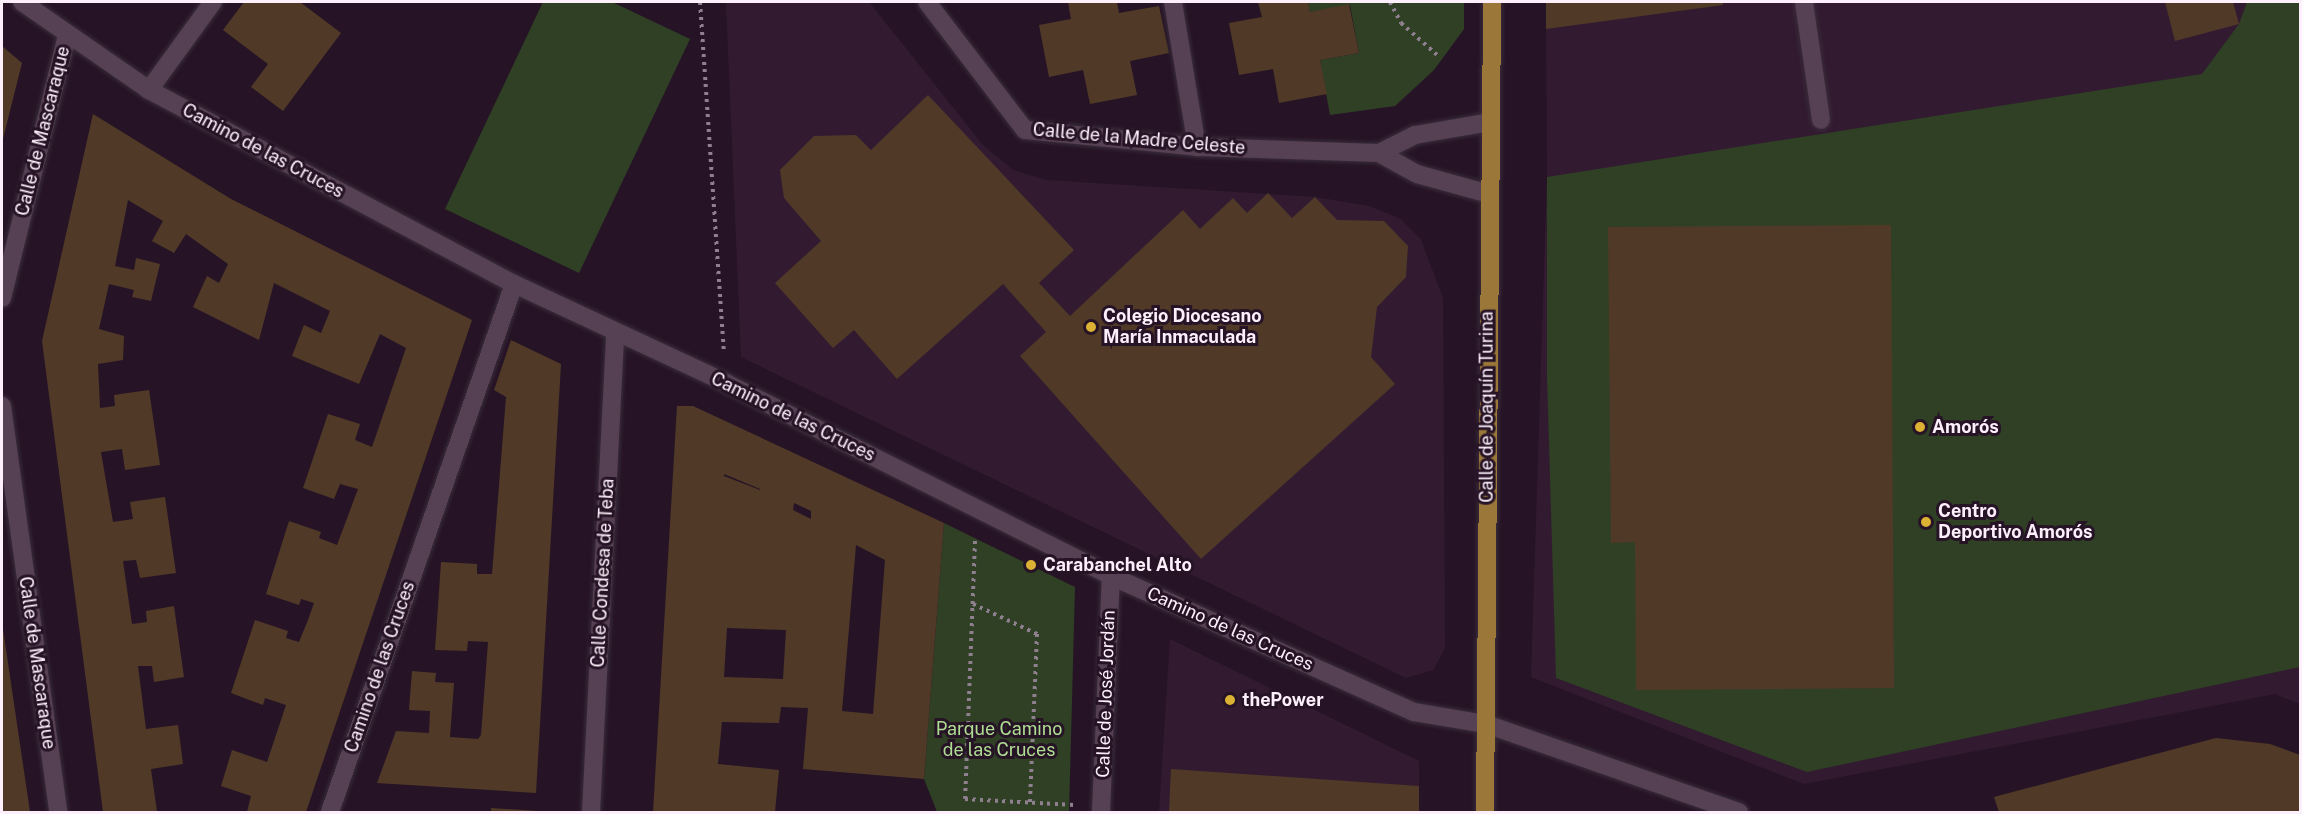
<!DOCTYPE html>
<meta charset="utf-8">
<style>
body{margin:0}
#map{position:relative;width:2302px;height:814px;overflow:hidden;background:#261426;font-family:"Public Sans",sans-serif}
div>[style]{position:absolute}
.built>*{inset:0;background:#321b31}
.green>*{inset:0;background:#2f4025}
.building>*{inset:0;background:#503a27}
.path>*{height:4px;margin-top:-2px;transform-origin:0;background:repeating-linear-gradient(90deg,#8f808f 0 3px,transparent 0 7.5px)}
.roads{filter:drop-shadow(0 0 2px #3a2d3a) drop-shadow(0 0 2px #3a2d3a)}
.minor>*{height:18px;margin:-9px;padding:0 9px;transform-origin:9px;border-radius:9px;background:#554054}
.major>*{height:18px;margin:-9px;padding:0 9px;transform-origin:9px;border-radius:9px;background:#9b7839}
.dots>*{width:16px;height:16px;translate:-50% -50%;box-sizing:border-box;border:3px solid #261426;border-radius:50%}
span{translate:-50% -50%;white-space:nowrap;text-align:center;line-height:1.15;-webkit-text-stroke:6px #261426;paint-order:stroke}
.street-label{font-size:18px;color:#fdf0fc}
.poi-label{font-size:18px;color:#fdf0fc;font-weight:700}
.left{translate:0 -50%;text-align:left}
.park-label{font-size:18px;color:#afde93}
.frame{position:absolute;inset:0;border:3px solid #fdf0fc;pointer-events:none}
</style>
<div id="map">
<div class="built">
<i style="clip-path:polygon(726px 2px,869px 2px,983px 145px,1013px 170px,1046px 180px,1315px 197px,1369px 206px,1401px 219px,1421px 240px,1443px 298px,1445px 648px,1433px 670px,1406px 678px,741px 357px)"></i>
<i style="clip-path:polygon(1546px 2px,2300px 2px,2300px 704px,2275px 694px,1804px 784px,1531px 677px,1547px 177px)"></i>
<i style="clip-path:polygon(1170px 639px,1419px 761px,1419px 812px,1159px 812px)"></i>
</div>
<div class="green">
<i style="clip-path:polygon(543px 2px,612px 2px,690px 39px,579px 273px,445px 209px)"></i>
<i style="clip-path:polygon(1308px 2px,1464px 2px,1464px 29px,1434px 70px,1395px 106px,1330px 115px,1320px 60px,1359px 53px,1350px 5px,1310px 12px)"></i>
<i style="clip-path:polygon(2247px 2px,2300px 2px,2300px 667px,1807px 772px,1556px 678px,1547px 377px,1547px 177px,2202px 74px,2239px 24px)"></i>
<i style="clip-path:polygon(944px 523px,1075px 587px,1069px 812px,937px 812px,924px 779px)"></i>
</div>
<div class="building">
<i style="clip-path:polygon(244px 2px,300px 2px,341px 33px,283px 111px,251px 87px,268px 64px,223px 30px)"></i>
<i style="clip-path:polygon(1068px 2px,1117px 2px,1119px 13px,1159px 6px,1169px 53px,1130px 61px,1137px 95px,1090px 104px,1083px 70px,1049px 77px,1039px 25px,1071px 19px)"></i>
<i style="clip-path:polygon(1258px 2px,1308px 2px,1310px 12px,1349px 4px,1359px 53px,1320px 60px,1327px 94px,1279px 103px,1273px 69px,1239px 75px,1229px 23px,1262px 17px)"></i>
<i style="clip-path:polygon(1546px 2px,1723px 2px,1723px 5px,1546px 29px)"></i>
<i style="clip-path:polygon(2165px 2px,2233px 2px,2239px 24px,2175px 41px)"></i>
<i style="clip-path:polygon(2px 46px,22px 63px,2px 143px)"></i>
<i style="clip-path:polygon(928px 95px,1074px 250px,1039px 283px,1070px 316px,1183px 210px,1200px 229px,1233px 198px,1247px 213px,1268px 193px,1292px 218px,1315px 197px,1337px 220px,1384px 221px,1408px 246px,1406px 277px,1377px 307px,1371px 357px,1395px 384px,1201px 559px,1020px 356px,1046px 332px,1003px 284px,897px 379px,854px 330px,833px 348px,775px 283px,821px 241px,784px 198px,780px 170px,814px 136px,856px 135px,871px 150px)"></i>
<i style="clip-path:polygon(93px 114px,231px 199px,472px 320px,306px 812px,247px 812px,251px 796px,221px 786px,232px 750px,267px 762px,286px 705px,265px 698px,263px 705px,231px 693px,255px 620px,288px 631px,286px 638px,299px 642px,308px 620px,314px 603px,301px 599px,299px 605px,266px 594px,289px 521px,321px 532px,319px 538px,337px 545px,358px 489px,340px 484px,334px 499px,303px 488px,328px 414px,360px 424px,355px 440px,372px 447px,406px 348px,380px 334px,359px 384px,292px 356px,304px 325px,321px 333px,330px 311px,274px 283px,259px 340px,193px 307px,207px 276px,219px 283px,228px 264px,186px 234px,174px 253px,152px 241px,163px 221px,128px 200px,115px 266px,134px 270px,136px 258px,160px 264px,151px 301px,132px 297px,134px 290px,109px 284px,99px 329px,124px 336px,123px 360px,98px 364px,100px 408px,115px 406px,114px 395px,149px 390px,160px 465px,125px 470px,122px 449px,101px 452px,113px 522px,133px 519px,130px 502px,165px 497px,176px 573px,140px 578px,136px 560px,123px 561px,132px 624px,147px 622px,146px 611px,174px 606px,184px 677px,154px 682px,152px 666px,138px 666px,146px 729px,178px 725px,183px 764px,151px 769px,157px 812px,103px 812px,42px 341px)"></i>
<i style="clip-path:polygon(1891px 225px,1894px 688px,1636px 690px,1635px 542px,1611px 543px,1608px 227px)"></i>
<i style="clip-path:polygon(511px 340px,561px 364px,536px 793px,377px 783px,396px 731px,429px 733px,430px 711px,409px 710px,412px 671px,436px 673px,435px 682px,454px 683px,450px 737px,478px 739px,481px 735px,488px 642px,468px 641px,467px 651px,435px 650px,441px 562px,477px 564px,477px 574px,492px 574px,506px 397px,494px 390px)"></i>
<i style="clip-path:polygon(evenodd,677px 406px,693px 406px,944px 523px,924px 779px,803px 769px,808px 708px,781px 707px,779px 723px,722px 722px,718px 764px,779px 770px,775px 812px,653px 812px,677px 406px,724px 474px,760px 489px,760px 490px,724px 476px,724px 474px,677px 406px,794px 503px,811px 511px,811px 519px,793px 510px,794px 503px,677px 406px,856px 545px,885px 560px,873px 714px,842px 711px,856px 545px,677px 406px,727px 628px,786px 630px,783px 679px,724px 677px,727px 628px)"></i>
<i style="clip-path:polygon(2px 629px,3px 629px,30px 812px,2px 812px)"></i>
<i style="clip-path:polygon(2216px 738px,2270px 744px,2300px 755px,2300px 812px,1999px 812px,1994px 797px)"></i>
<i style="clip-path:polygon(1171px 769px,1419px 786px,1419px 812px,1169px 812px)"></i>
<i style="clip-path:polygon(491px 808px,538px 811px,538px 812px,491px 812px)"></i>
</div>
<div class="path">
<i style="left:700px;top:2px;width:349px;rotate:86.1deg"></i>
<i style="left:1390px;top:2px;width:24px;rotate:62deg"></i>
<i style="left:1401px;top:23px;width:48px;rotate:41.6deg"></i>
<i style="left:975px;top:541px;width:258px;rotate:92.2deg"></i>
<i style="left:965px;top:799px;width:109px;rotate:3.2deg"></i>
<i style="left:973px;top:604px;width:71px;rotate:25.1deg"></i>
<i style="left:1037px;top:634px;width:170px;rotate:92.4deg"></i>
</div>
<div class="roads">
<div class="minor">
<i style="left:22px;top:2px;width:155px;rotate:34.7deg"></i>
<i style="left:149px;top:90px;width:413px;rotate:28deg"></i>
<i style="left:514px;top:284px;width:234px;rotate:25deg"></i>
<i style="left:726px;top:383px;width:431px;rotate:26.6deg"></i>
<i style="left:1111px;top:576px;width:332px;rotate:24.2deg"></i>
<i style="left:1414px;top:712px;width:73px;rotate:9.5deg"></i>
<i style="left:1486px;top:724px;width:268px;rotate:19.2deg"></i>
<i style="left:927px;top:2px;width:161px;rotate:52.6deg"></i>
<i style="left:1025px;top:130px;width:173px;rotate:5.6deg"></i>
<i style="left:1197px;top:147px;width:182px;rotate:1.9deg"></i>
<i style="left:1379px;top:153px;width:43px;rotate:28.9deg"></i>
<i style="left:1417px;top:174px;width:75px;rotate:15.5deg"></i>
<i style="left:1173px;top:2px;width:147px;rotate:80.6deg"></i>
<i style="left:1804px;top:2px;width:119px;rotate:81.8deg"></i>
<i style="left:149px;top:90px;width:109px;rotate:-54deg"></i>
<i style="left:1379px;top:153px;width:40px;rotate:-26.6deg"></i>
<i style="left:1415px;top:135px;width:76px;rotate:-9.8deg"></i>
<i style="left:2px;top:298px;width:271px;rotate:-76.1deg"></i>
<i style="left:2px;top:406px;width:410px;rotate:82.1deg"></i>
<i style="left:330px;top:812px;width:559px;rotate:-70.79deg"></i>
<i style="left:591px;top:812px;width:480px;rotate:-87.1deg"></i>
<i style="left:1101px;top:812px;width:236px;rotate:-87.6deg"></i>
</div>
<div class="major">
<i style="left:1485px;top:812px;width:810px;rotate:-89.5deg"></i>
</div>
</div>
<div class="dots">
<i style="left:1091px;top:327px;background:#dbb233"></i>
<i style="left:1920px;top:427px;background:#dbb233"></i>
<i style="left:1926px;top:522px;background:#dbb233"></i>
<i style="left:1031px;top:565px;background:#dbb233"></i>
<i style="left:1230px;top:700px;background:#dbb233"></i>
</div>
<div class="street-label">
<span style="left:43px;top:131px;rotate:-76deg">Calle de Mascaraque</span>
<span style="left:1139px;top:139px;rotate:5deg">Calle de la Madre Celeste</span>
<span style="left:263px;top:151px;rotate:28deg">Camino de las Cruces</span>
<span style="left:1487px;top:407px;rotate:-90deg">Calle de Joaquín Turina</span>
<span style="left:793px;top:417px;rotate:26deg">Camino de las Cruces</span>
<span style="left:603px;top:573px;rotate:-87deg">Calle Condesa de Teba</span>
<span style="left:1230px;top:629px;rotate:24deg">Camino de las Cruces</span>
<span style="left:37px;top:663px;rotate:82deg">Calle de Mascaraque</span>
<span style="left:380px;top:667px;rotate:-71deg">Camino de las Cruces</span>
<span style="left:1106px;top:694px;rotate:-88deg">Calle de José Jordán</span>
</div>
<div class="poi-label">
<span class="left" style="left:1103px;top:327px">Colegio Diocesano<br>María Inmaculada</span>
<span class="left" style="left:1932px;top:427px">Amorós</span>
<span class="left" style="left:1938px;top:522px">Centro<br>Deportivo Amorós</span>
<span class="left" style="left:1043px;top:565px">Carabanchel Alto</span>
<span class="left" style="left:1242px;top:700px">thePower</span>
</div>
<div class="park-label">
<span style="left:999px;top:740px">Parque Camino<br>de las Cruces</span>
</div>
<div class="frame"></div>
</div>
